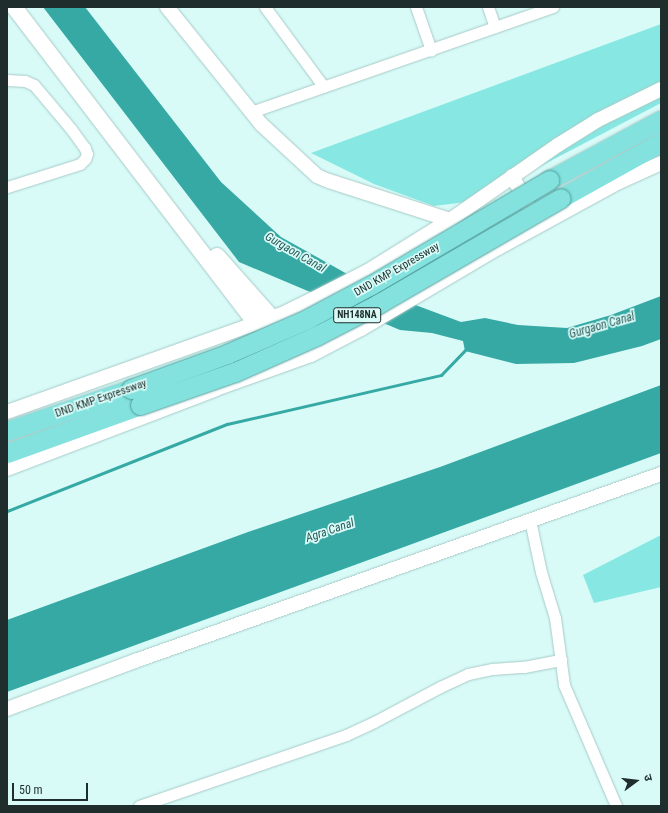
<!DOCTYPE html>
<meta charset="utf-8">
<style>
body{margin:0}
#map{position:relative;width:668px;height:813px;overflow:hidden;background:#d8fbf8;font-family:"Roboto Condensed","Noto Sans Devanagari",sans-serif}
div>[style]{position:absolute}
.green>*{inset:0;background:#87e7e2}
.water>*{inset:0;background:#36a9a4}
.stream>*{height:3px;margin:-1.5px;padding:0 1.5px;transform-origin:1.5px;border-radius:1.5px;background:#36a9a4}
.roads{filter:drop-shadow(0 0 1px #a8cac7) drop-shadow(0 0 1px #a8cac7)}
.minor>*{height:11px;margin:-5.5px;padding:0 5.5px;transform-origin:5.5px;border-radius:5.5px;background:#fff}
.tertiary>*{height:14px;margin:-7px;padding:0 7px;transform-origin:7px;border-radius:7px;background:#fff}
.secondary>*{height:16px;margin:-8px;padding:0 8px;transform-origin:8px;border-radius:8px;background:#fff}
.trunk>*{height:19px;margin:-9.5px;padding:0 9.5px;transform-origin:9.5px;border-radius:9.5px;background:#83e2de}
.bridges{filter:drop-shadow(0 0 1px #4c9d9a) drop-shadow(0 0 1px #4c9d9a)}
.trunk-bridge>*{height:19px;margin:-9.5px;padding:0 9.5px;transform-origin:9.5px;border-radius:9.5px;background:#83e2de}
span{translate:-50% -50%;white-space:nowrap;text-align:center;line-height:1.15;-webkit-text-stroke:3.5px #d8fbf8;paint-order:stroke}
.shield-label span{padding:1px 3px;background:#d8fbf8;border:1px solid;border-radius:3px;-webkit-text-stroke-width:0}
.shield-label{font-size:10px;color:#1f2d2c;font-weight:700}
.street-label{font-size:11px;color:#1f2d2c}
.water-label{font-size:12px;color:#2a5a58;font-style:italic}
.frame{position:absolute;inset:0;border:8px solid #1f2d2c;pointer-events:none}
.north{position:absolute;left:616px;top:761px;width:40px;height:40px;-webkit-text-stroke:3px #d8fbf8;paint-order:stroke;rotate:75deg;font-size:11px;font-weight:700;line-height:16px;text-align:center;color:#1f2d2c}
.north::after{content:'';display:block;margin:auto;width:14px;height:18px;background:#1f2d2c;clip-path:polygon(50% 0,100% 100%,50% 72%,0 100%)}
.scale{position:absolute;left:12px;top:783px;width:76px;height:18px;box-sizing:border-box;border:2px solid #1f2d2c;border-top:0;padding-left:5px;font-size:12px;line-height:14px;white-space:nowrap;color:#1f2d2c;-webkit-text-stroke:3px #d8fbf8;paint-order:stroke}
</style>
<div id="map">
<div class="green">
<i style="clip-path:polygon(661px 24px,661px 103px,474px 201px,434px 206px,374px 184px,311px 153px)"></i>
<i style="clip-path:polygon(661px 535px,661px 587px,594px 603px,583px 575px)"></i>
</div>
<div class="water">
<i style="clip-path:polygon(43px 7px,85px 7px,221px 182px,281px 237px,349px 275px,402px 300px,461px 322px,485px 318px,518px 325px,567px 328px,611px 315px,661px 296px,661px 339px,642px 346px,574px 363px,516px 364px,465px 351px,463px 341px,432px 333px,400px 330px,239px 262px)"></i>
<i style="clip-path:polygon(661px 385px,661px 453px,7px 692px,7px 620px,248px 532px,440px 467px)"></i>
</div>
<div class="stream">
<i style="left:7px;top:511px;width:237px;rotate:-21.6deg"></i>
<i style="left:227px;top:424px;width:220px;rotate:-12.9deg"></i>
<i style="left:441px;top:375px;width:37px;rotate:-46deg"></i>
</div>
<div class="roads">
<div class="minor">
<i style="left:265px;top:7px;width:99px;rotate:53.6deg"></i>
<i style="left:416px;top:7px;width:46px;rotate:70.8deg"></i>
<i style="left:488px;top:7px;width:21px;rotate:71deg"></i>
<i style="left:7px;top:80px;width:18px;rotate:3deg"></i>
<i style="left:25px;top:81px;width:10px;rotate:24deg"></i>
<i style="left:34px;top:85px;width:57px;rotate:49.9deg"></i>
<i style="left:71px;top:129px;width:24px;rotate:54deg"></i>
<i style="left:85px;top:148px;width:6px;rotate:72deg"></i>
<i style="left:87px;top:154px;width:5px;rotate:112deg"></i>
<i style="left:85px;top:159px;width:7px;rotate:135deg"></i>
<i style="left:80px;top:164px;width:77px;rotate:162.5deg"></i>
<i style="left:251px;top:112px;width:320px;rotate:-19.2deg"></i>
<i style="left:530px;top:520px;width:53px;rotate:78.1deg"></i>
<i style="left:541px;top:572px;width:48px;rotate:73.1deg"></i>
<i style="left:555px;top:618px;width:68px;rotate:82.3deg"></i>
<i style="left:564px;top:685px;width:132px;rotate:66.7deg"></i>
<i style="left:139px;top:806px;width:219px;rotate:-18.9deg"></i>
<i style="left:346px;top:735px;width:31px;rotate:-25deg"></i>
<i style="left:374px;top:722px;width:75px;rotate:-27.9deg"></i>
<i style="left:440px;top:687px;width:31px;rotate:-25deg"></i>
<i style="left:468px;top:674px;width:25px;rotate:-12deg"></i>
<i style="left:492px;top:669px;width:32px;rotate:-4deg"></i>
<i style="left:524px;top:667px;width:38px;rotate:-11deg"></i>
</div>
<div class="tertiary">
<i style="left:167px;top:7px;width:150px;rotate:51.2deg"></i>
<i style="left:261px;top:124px;width:76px;rotate:42.9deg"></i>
<i style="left:317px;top:176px;width:13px;rotate:23deg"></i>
<i style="left:329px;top:181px;width:127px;rotate:17.9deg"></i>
<i style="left:512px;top:176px;width:51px;rotate:60.9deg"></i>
<i style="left:7px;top:412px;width:290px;rotate:-19.6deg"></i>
<i style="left:280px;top:315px;width:37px;rotate:-26deg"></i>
<i style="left:313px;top:299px;width:62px;rotate:-27deg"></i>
<i style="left:368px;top:271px;width:97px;rotate:-31.9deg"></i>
<i style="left:450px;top:220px;width:131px;rotate:-34.8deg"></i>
<i style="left:558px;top:145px;width:47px;rotate:-32deg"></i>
<i style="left:598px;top:120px;width:70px;rotate:-26.2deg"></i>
<i style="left:7px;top:469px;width:224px;rotate:-20.9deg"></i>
<i style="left:216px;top:389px;width:101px;rotate:-19.7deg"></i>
<i style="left:311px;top:355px;width:56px;rotate:-27.5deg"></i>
<i style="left:361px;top:329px;width:159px;rotate:-30.6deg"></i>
<i style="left:498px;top:248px;width:138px;rotate:-28.6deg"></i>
<i style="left:619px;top:182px;width:46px;rotate:-24.3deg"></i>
<i style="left:7px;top:709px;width:137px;rotate:-20.6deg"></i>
<i style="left:135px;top:661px;width:558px;rotate:-19.57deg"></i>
</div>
<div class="secondary">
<i style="left:14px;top:7px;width:397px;rotate:52.6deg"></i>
<i style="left:217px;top:256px;width:81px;rotate:48.5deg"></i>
</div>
<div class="trunk">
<i style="left:549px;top:180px;width:127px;rotate:-28.2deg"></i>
<i style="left:561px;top:198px;width:115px;rotate:-29.2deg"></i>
<i style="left:7px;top:431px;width:131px;rotate:-18.7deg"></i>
<i style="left:7px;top:453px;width:141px;rotate:-19.8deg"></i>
</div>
</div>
<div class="bridges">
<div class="trunk-bridge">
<i style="left:131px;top:389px;width:102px;rotate:-20deg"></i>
<i style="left:227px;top:354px;width:87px;rotate:-23.6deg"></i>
<i style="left:307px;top:319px;width:72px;rotate:-28deg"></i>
<i style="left:371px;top:285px;width:207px;rotate:-30.5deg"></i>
<i style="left:140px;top:405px;width:101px;rotate:-19.2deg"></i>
<i style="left:235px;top:372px;width:91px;rotate:-24deg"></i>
<i style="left:318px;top:335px;width:68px;rotate:-27.3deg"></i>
<i style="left:378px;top:304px;width:211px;rotate:-30.1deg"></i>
</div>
</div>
<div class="shield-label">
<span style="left:357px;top:315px">NH148NA</span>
</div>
<div class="street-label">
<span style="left:397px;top:270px;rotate:-30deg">DND KMP Expressway</span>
<span style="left:101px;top:399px;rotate:-19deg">DND KMP Expressway</span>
</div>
<div class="water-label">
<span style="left:295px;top:253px;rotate:30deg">Gurgaon Canal</span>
<span style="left:602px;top:326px;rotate:-16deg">Gurgaon Canal</span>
<span style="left:330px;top:531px;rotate:-19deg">Agra Canal</span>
</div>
<div class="frame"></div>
<div class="north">उ</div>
<div class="scale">50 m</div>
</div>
